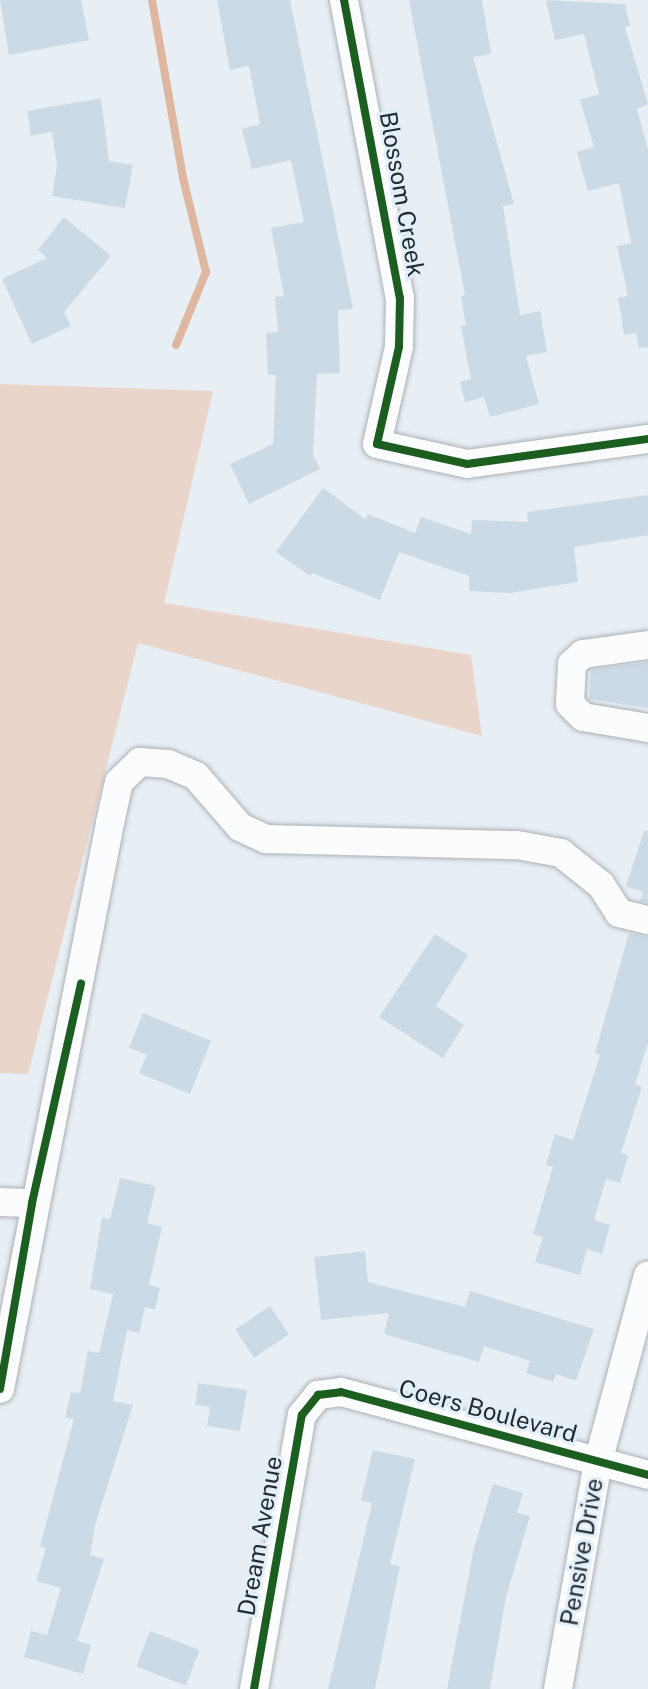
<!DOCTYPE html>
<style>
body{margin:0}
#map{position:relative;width:648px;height:1689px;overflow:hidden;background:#e7eef4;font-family:"Public Sans",sans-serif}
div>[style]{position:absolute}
.green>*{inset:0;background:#ead5ca}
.stream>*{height:8px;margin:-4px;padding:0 4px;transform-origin:4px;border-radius:4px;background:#dfb7a1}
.building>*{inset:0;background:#ccdae5;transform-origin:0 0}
.roads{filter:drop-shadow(0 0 2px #acb1b5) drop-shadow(0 0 2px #acb1b5)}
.minor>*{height:28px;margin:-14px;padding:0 14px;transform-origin:14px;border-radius:14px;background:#fbfcfd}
.cycleway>*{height:8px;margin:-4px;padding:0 4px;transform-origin:4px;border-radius:4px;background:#1b5e20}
span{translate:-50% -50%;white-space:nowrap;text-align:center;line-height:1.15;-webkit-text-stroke:6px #e2eff9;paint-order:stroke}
.street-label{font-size:24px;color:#262b2f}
</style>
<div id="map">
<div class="green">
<i style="clip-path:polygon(0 384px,213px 391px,164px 603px,471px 655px,482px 736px,138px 643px,28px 1074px,0 1073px)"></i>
</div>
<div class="stream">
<i style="left:152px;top:0;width:181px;rotate:80.1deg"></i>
<i style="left:183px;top:178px;width:97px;rotate:76.3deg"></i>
<i style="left:206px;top:272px;width:79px;rotate:112.3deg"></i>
</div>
<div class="building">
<i style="clip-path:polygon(0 0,81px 0,89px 40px,9px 55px)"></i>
<i style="clip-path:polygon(217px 0,290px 0,353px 309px,338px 310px,340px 373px,317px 374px,313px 454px,320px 469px,249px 504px,230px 464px,273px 444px,276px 375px,268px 375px,266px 333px,278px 332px,275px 297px,284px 296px,271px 228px,304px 222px,291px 160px,252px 169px,242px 129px,260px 124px,249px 66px,230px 70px)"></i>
<i style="clip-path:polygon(409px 0,482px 0,491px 54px,473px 57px,514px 204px,503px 206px,520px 315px,540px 311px,547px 352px,526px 356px,539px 404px,490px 417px,484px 397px,465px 402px,460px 382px,471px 379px,461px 326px,466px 325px,461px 296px,465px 295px)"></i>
<i style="clip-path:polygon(546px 0,625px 4px,630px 26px,625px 27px,648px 104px,637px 109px,648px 150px,648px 347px,639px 348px,636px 333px,624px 335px,618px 298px,628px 296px,617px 246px,631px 243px,619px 183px,588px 191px,577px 152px,594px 147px,580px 100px,599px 94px,584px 34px,555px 40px)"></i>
<i style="clip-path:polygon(101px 98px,109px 161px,133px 165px,125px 208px,52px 196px,57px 166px,52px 132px,31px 136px,27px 111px)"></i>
<i style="clip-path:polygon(64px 217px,111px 256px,64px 312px,71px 326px,32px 344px,2px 279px,47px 258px,38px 250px)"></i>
<i style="clip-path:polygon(323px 488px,365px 519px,368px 514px,415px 533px,421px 517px,471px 534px,472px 520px,528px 522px,527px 512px,648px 495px,648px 535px,574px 547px,578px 582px,511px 593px,469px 591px,469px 576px,399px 552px,380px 600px,312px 573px,310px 576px,276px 552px)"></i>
<i style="clip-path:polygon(648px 662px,648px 708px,589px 699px,591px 670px)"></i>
<i style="clip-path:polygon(644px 831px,648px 831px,648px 903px,640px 901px,643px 892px,626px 886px)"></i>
<i style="clip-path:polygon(629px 933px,648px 937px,648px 1043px,635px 1084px,642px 1087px,621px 1153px,628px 1156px,620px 1183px,606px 1179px,594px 1220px,610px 1225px,602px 1254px,587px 1249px,580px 1275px,535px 1262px,543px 1237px,533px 1234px,553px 1167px,546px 1165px,555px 1134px,573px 1140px,600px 1055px,595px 1053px)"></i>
<i style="clip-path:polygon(435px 934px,468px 955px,436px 1006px,464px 1025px,443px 1058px,379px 1017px)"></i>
<i style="clip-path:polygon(143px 1013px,211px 1041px,190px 1094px,139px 1073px,147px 1055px,129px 1048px)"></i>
<i style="clip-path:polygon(120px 1178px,156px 1186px,147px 1223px,162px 1227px,149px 1285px,160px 1288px,155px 1310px,145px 1307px,139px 1333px,127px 1330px,113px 1401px,133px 1405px,95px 1525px,90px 1555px,104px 1559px,77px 1641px,91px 1645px,83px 1674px,24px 1657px,31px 1631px,47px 1635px,61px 1588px,36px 1581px,46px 1548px,40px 1546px,74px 1419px,65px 1418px,71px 1392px,80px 1393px,88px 1351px,99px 1353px,113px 1294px,90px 1289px,102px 1218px,110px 1219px)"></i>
<i style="clip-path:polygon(365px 1251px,368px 1282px,465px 1307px,470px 1291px,594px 1329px,576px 1381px,556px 1374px,553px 1382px,526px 1373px,530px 1361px,484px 1346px,479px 1362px,384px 1334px,389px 1313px,321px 1320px,314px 1257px)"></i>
<i style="left:270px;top:1306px;width:34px;height:42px;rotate:56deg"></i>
<i style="clip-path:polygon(198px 1383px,247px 1390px,240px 1431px,207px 1426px,210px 1407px,195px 1405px)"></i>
<i style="clip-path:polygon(373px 1450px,415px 1459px,390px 1564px,400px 1566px,375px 1689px,328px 1689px,372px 1503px,361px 1500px)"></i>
<i style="clip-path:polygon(493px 1484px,523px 1493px,517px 1513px,530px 1516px,506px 1597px,490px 1689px,447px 1689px,474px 1548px)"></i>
<i style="left:150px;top:1631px;width:53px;height:38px;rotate:21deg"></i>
</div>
<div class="roads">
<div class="minor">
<i style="left:344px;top:0;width:303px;rotate:79.4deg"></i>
<i style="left:400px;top:298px;width:49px;rotate:91.2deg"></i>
<i style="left:399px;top:347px;width:99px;rotate:102.8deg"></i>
<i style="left:377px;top:444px;width:92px;rotate:12.5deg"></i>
<i style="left:467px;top:464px;width:183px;rotate:-7.9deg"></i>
<i style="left:648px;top:645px;width:66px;rotate:172.1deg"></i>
<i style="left:583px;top:654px;width:15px;rotate:138deg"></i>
<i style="left:572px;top:664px;width:40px;rotate:92.9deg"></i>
<i style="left:570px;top:704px;width:18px;rotate:45deg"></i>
<i style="left:583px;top:717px;width:66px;rotate:9.6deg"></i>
<i style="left:0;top:1202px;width:32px;rotate:2deg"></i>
<i style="left:0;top:1389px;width:577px;rotate:-79deg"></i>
<i style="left:110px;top:823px;width:42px;rotate:-77.6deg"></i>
<i style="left:119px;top:782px;width:29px;rotate:-44deg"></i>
<i style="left:140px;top:762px;width:28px;rotate:4deg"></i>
<i style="left:168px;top:764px;width:30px;rotate:23deg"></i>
<i style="left:196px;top:776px;width:67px;rotate:49.2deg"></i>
<i style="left:240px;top:827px;width:29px;rotate:25deg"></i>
<i style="left:266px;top:839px;width:251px;rotate:1.4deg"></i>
<i style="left:517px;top:845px;width:45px;rotate:10.3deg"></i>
<i style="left:561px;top:853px;width:51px;rotate:38.7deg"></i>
<i style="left:601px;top:885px;width:33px;rotate:57deg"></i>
<i style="left:619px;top:913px;width:30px;rotate:14deg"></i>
<i style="left:254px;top:1689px;width:278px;rotate:-80.1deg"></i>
<i style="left:302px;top:1415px;width:26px;rotate:-51deg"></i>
<i style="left:318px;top:1395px;width:23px;rotate:-7deg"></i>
<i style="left:341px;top:1392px;width:318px;rotate:15.1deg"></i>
<i style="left:558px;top:1689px;width:230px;rotate:-80deg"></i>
<i style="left:598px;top:1462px;width:193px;rotate:-75deg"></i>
</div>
</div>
<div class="cycleway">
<i style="left:344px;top:0;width:303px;rotate:79.4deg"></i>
<i style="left:400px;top:298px;width:49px;rotate:91.2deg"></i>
<i style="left:399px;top:347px;width:99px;rotate:102.8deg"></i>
<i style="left:377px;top:444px;width:92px;rotate:12.5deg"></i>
<i style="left:467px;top:464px;width:183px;rotate:-7.9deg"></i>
<i style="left:0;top:1389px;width:189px;rotate:-80.2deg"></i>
<i style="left:32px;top:1203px;width:225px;rotate:-77.4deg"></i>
<i style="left:254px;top:1689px;width:278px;rotate:-80.1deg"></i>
<i style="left:302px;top:1415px;width:26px;rotate:-51deg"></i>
<i style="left:318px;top:1395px;width:23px;rotate:-7deg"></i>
<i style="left:341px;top:1392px;width:318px;rotate:15.1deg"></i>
</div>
<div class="street-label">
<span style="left:402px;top:194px;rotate:80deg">Blossom Creek</span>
<span style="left:488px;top:1411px;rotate:15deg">Coers Boulevard</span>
<span style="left:260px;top:1536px;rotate:-80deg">Dream Avenue</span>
<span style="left:582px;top:1552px;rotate:-80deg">Pensive Drive</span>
</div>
</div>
